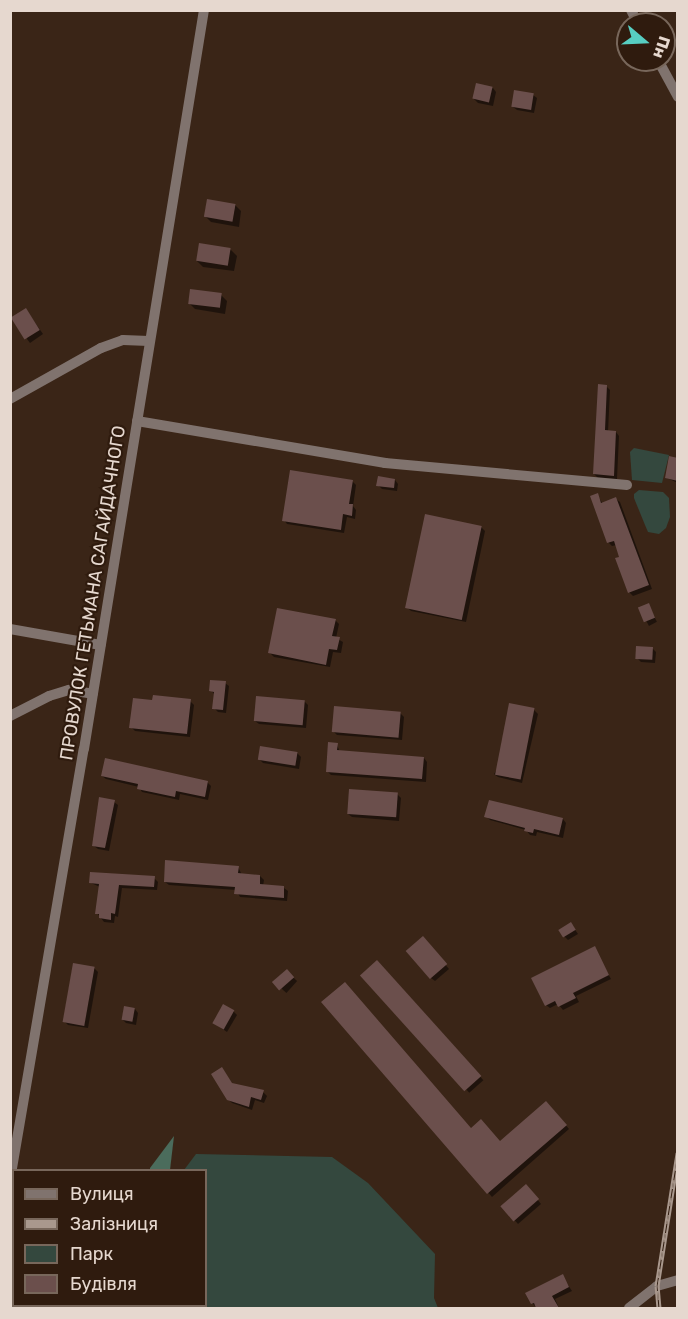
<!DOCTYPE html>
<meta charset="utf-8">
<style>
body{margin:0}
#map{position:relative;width:688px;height:1319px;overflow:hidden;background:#3a2517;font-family:Rubik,sans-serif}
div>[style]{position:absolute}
.green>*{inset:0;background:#34483e}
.forest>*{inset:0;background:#4b6c5c;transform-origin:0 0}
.shadow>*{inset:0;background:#0007;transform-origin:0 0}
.building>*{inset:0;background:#6b4f4c;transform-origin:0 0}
.street>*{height:10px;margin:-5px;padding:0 5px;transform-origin:5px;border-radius:5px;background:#80736e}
.rail>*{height:5px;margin-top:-2.5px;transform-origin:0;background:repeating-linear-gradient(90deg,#2f1b0e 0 9px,#a9988d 0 18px);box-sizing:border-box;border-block:2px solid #a9988d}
span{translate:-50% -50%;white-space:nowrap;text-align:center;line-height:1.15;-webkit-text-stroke:4.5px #2f1b0e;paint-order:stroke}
.street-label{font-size:18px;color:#e6d8cf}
.frame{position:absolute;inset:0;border:12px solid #e6d8cf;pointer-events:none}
.legend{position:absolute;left:12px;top:1169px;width:195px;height:138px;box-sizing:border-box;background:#2f1b0e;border:2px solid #78675b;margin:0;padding:8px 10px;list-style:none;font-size:18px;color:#e6d8cf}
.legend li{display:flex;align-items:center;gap:12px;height:30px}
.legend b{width:30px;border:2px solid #78675b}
.north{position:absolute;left:616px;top:12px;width:60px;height:60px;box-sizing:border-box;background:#2f1b0e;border:2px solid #78675b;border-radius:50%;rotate:109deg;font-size:16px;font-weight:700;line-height:24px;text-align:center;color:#e6d8cf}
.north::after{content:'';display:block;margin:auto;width:21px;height:27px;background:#57cec2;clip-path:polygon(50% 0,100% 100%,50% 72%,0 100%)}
</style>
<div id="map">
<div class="green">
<i style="clip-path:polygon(634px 448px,669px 455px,662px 483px,632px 480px,630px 452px)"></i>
<i style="clip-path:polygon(639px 490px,663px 492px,669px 498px,670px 517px,666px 528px,659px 534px,648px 532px,645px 525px,634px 498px,634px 494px)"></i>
<i style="clip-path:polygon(196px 1154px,332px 1157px,368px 1183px,435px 1254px,434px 1298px,438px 1308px,190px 1308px,188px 1306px,206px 1306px,206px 1170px,184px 1170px)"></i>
</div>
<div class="forest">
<i style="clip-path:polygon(174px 1136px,170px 1170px,150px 1170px,150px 1168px)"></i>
<i style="left:111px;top:1306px;width:77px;height:2px"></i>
</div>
<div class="shadow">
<i style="clip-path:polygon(493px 88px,496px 92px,493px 106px,478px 103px,474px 99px)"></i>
<i style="clip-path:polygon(533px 95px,537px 98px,534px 113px,517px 110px,513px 107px)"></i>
<i style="clip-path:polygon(235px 205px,241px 211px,239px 227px,211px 222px,205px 216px)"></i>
<i style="clip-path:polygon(231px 250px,237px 256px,234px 271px,203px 267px,197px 261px)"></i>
<i style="clip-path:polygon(221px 295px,227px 301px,225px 314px,195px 309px,189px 303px)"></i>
<i style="clip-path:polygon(29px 314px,43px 334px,30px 343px,27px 339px)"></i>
<i style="clip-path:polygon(606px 386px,610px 390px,608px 432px,616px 432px,619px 436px,617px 479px,598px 478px,594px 474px)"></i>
<i style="clip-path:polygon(678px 460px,678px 483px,667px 478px)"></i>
<i style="clip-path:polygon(395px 480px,398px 484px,397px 491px,382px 489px,378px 485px)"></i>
<i style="clip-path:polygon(352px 481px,356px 485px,353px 506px,356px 510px,355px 519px,347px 517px,344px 533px,287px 524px,284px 520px)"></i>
<i style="clip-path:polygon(597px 495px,603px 504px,616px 499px,620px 502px,652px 589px,633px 596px,629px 592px,617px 545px,612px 546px,609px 543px,592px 497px)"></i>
<i style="clip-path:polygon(481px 527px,485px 531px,466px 622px,411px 611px,407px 607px)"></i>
<i style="left:648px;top:605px;width:19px;height:9px;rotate:62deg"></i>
<i style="clip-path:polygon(335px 620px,339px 624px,336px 638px,343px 642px,341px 653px,333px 652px,330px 667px,274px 657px,270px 653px)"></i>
<i style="clip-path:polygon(652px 648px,656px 652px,655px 663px,641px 662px,637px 658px)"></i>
<i style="clip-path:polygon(225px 683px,229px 686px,226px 713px,218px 712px,214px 708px,214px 694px,211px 690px)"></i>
<i style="clip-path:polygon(190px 701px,194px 705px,190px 737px,135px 731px,131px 727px)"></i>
<i style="clip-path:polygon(304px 701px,308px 705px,306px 728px,259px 724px,255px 721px)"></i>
<i style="clip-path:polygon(534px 710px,538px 714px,522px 783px,498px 777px,494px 774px)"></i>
<i style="clip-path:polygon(400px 713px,404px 717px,402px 740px,337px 735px,333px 731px)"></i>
<i style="clip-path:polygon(337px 745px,340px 752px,424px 758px,427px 762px,426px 782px,331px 775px,327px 771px)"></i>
<i style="clip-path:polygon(297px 753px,301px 757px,299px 769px,263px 763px,260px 760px)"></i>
<i style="clip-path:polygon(102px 776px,207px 782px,211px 786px,208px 800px,180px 794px,179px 800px,142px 792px,139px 787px,106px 779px)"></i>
<i style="clip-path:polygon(397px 794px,401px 798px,399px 821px,352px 817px,348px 814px)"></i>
<i style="clip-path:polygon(114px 802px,118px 805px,109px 851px,98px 849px,94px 846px)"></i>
<i style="clip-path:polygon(486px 816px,563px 819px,566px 823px,563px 838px,537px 832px,536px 836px,530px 835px,526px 830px,490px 820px)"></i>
<i style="clip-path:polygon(238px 867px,242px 875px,260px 876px,264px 880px,263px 886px,284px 888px,288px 891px,287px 901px,240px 897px,236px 890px,169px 885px,165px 882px)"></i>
<i style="clip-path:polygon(154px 878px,158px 882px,157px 890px,122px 888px,118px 917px,115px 916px,114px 923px,104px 922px,97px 913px,100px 887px,91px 883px)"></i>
<i style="clip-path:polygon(571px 924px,578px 934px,568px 940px,564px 936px)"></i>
<i style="clip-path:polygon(426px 942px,449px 969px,435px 981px,431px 978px)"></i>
<i style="clip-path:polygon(594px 948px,611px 979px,576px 996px,579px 1002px,563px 1010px,558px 1004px,550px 1008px,546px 1005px)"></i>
<i style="left:377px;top:962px;width:159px;height:19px;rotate:48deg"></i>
<i style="clip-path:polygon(94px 968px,98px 972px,88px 1028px,68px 1025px,64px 1021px)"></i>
<i style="left:286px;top:971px;width:15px;height:16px;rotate:42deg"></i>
<i style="clip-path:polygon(323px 1002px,471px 1130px,500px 1143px,550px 1106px,569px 1129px,492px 1197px)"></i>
<i style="clip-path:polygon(135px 1009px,138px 1013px,136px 1025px,126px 1023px,123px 1020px)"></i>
<i style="clip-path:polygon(233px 1011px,237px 1015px,227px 1032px,214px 1023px)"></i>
<i style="clip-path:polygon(233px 1084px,263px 1092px,267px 1096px,264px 1103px,255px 1100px,252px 1110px,232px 1103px,228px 1099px)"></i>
<i style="clip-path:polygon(530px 1190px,541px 1204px,518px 1224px,502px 1206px)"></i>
<i style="clip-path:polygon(562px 1276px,572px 1291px,555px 1299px,559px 1308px,536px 1307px,532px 1303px)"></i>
</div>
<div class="building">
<i style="left:476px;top:83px;width:17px;height:16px;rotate:13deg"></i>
<i style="left:514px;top:90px;width:20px;height:17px;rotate:9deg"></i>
<i style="left:207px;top:199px;width:29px;height:18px;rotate:10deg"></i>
<i style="left:199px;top:243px;width:32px;height:18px;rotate:9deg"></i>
<i style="left:190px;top:289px;width:32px;height:15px;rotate:7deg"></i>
<i style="left:26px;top:308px;width:26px;height:18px;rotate:58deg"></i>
<i style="clip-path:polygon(598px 384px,607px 385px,605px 430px,616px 431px,614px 476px,593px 474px)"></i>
<i style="clip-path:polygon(669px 456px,678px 458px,678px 481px,665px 478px)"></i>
<i style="clip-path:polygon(290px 470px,353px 480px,349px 504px,353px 504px,352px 516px,343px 514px,341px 530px,282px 521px)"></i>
<i style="clip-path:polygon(378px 476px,395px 479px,394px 488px,376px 486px)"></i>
<i style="clip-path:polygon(598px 493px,601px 503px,616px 497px,649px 585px,628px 593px,615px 558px,619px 557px,614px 541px,607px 543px,590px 496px)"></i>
<i style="left:425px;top:514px;width:58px;height:96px;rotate:12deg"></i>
<i style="left:649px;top:603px;width:16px;height:12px;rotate:68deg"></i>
<i style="clip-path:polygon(277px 608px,336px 619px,332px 636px,340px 637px,337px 650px,329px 649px,326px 665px,268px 653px)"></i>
<i style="left:636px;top:646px;width:17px;height:13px;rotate:3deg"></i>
<i style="clip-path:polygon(210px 680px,226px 681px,223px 710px,212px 709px,214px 692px,209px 691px)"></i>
<i style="clip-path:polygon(153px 695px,191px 699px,187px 734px,129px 728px,133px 698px,152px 700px)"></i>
<i style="left:256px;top:696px;width:49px;height:25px;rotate:5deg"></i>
<i style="left:509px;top:703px;width:26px;height:73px;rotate:11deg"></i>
<i style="left:334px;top:706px;width:67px;height:26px;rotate:5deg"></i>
<i style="clip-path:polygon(328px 742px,338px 743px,337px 750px,424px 757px,422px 779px,326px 772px)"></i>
<i style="left:260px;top:746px;width:38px;height:14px;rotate:9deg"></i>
<i style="clip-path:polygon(105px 758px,208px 781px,205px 797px,176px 791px,175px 797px,137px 789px,138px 784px,101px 776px)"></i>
<i style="left:349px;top:789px;width:49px;height:25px;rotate:4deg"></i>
<i style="clip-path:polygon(99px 797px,115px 800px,105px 848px,92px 846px)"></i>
<i style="clip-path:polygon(489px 800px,563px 818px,559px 835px,534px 829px,533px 833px,524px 831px,525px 828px,484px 817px)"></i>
<i style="clip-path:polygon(165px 860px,239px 866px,238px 873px,260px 875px,260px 884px,284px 886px,284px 898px,234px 894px,235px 887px,164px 882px)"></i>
<i style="clip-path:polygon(90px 872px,155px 876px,154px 887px,119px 885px,115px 914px,111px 913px,111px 920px,99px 918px,99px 914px,95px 914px,99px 884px,89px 883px)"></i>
<i style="left:571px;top:922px;width:9px;height:15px;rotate:58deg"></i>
<i style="left:423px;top:936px;width:37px;height:23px;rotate:49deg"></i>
<i style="clip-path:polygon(595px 946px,609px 975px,573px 993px,576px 998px,558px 1007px,555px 1001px,545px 1006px,531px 978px)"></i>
<i style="left:377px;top:960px;width:156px;height:23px;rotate:48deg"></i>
<i style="left:73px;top:963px;width:22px;height:60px;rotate:10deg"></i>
<i style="left:287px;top:969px;width:11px;height:20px;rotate:49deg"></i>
<i style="clip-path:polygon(345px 982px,471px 1128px,481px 1119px,500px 1141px,546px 1101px,567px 1125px,487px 1194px,321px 1002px)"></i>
<i style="left:223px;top:1004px;width:13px;height:22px;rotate:29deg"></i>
<i style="left:124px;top:1006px;width:11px;height:14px;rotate:10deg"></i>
<i style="clip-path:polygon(222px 1067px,232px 1083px,264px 1090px,261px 1100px,251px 1097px,249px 1107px,227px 1100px,211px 1074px)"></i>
<i style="left:526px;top:1184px;width:20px;height:34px;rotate:49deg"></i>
<i style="clip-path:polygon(563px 1274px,569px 1287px,552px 1296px,559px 1308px,536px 1308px,534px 1303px,531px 1304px,525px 1293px)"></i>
</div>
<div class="street">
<i style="left:631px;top:10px;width:16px;rotate:63deg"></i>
<i style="left:658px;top:60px;width:42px;rotate:61.6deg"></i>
<i style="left:10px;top:399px;width:104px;rotate:-29.3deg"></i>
<i style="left:101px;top:348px;width:23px;rotate:-20deg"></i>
<i style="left:123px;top:340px;width:26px;rotate:2deg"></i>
<i style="left:137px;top:421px;width:252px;rotate:9.6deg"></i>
<i style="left:385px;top:463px;width:243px;rotate:5.2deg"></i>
<i style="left:10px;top:629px;width:92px;rotate:10deg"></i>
<i style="left:10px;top:716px;width:44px;rotate:-27.1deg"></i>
<i style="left:49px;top:696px;width:21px;rotate:-17deg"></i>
<i style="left:69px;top:690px;width:24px;rotate:9deg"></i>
<i style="left:10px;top:1180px;width:437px;rotate:-80.3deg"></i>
<i style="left:84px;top:749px;width:749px;rotate:-80.78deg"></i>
<i style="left:629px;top:1308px;width:36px;rotate:-38deg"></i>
<i style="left:657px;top:1286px;width:22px;rotate:-16deg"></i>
</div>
<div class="rail">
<i style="left:659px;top:1308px;width:22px;rotate:-95deg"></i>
<i style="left:657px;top:1286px;width:135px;rotate:-81deg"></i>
</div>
<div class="street-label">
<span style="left:93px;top:593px;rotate:-81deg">ПРОВУЛОК ГЕТЬМАНА САГАЙДАЧНОГО</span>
</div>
<div class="frame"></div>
<ul class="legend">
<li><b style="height:8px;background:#80736e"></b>Вулиця</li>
<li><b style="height:8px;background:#a9988d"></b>Залізниця</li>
<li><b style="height:16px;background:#34483e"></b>Парк</li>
<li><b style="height:16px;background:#6b4f4c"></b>Будівля</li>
</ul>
<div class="north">Пн</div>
</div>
